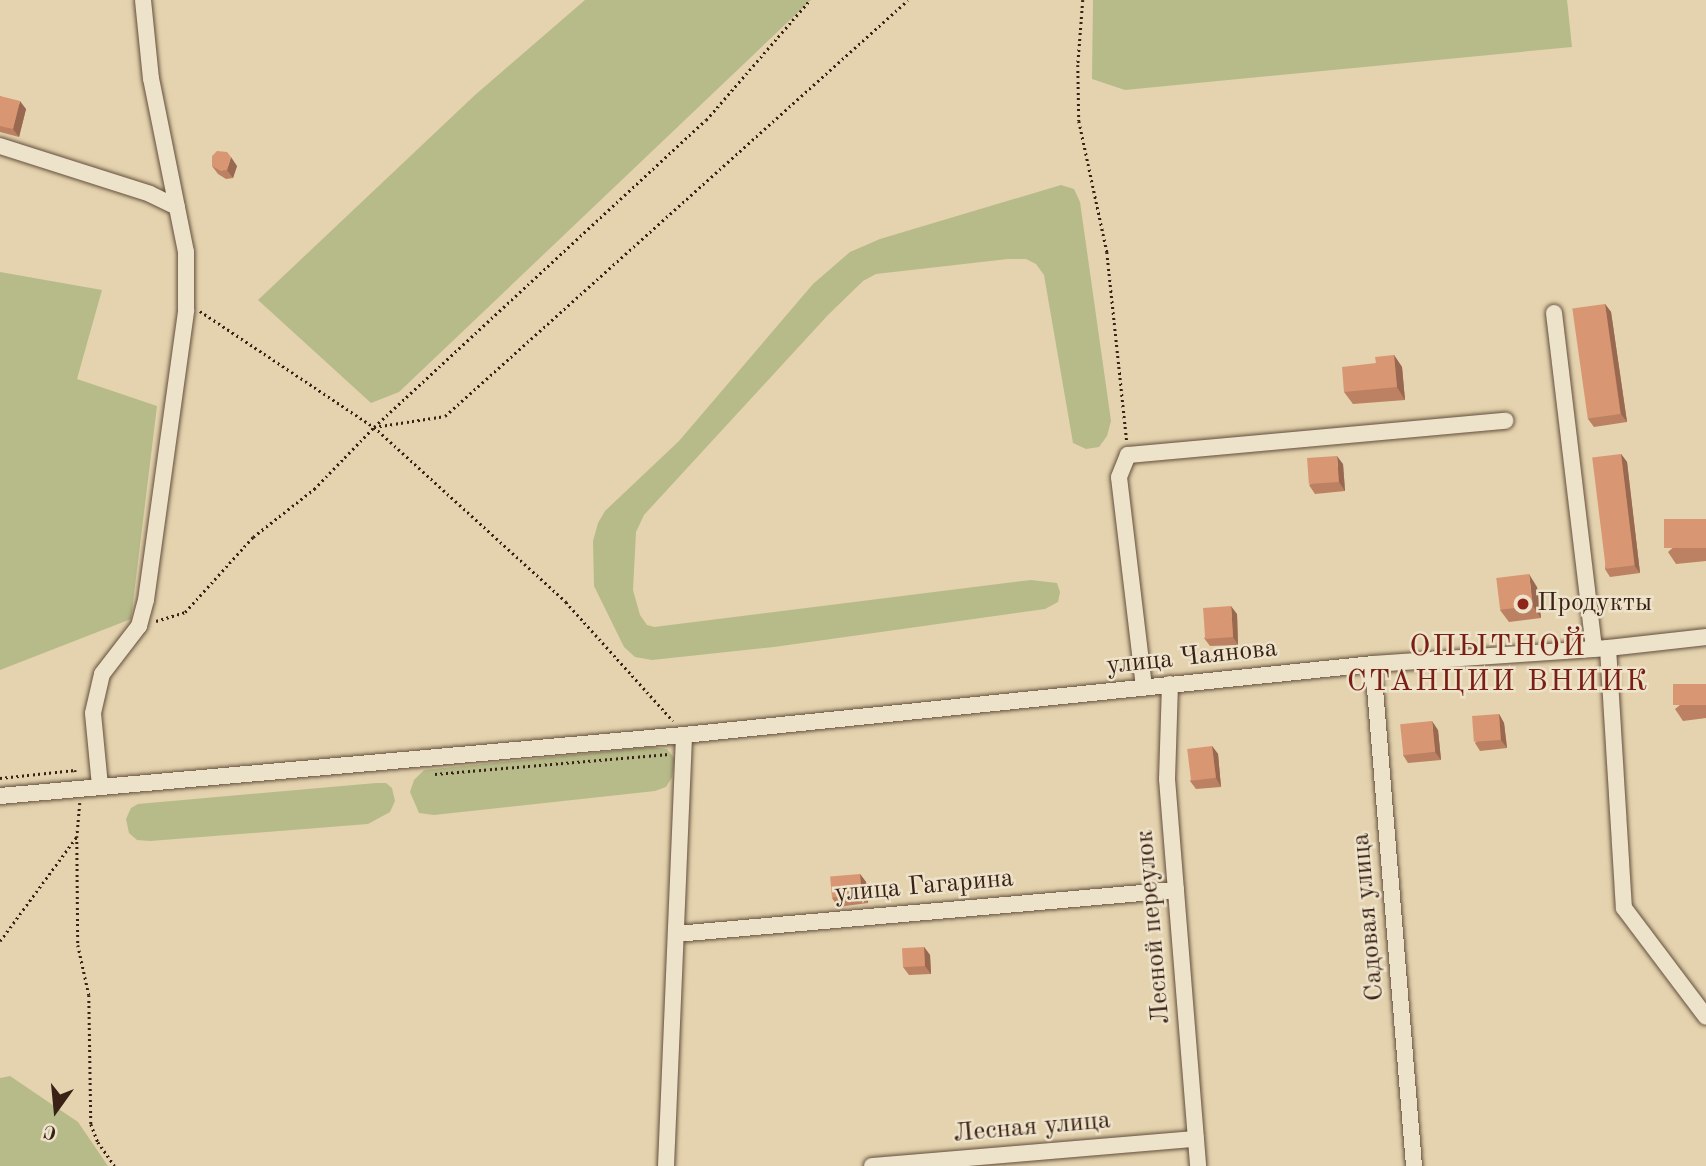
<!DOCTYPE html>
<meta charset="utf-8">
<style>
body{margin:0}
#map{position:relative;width:1706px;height:1166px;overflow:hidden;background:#e4d3ae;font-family:"Old Standard TT",serif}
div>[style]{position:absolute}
.green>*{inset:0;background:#b7bb89}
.path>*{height:2.5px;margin-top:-1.25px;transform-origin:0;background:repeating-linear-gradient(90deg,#3a2116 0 2px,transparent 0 5.5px)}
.roads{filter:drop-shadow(0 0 2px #644e3c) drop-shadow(0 0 2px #644e3c)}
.minor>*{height:16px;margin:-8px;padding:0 8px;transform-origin:8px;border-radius:8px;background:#ede2ca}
.wall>*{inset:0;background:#bb8162}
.shaded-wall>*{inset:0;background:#986950}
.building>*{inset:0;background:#d99672;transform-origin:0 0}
.dots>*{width:19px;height:19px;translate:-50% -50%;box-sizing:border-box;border:4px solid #ede2ca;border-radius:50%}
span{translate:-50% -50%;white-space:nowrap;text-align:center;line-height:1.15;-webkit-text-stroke:5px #ede2ca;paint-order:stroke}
.poi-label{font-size:26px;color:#3a2116}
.left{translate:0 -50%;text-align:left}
.street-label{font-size:26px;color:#3a2116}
.quarter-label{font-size:30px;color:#7a1f14;letter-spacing:2px}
.north{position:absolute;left:21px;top:1075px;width:70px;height:70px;-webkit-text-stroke:5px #ede2ca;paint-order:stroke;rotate:195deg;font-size:19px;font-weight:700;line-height:28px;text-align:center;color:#3a2116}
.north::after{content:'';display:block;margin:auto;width:24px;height:32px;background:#3a2116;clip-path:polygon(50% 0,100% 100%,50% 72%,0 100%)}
</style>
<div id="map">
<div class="green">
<i style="clip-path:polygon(585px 0,811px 0,399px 392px,371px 403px,258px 300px,475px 95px)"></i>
<i style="clip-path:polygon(1093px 0,1567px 0,1572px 47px,1125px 90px,1092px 79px)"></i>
<i style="clip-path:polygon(1061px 185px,1074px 189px,1080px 202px,1111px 421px,1107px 436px,1099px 447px,1086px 449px,1073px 443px,1044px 275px,1036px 264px,1026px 259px,1008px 259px,876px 274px,863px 281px,828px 315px,644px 515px,636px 532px,633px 590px,640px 615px,647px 625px,654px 627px,1031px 580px,1057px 583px,1060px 592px,1058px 602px,1045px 609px,774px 647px,652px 660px,635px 657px,624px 647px,594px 586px,593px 541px,598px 523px,605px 511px,679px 441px,813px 284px,850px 252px,880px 239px)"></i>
<i style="clip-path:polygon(0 272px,102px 290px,77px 379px,157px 406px,131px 619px,0 670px)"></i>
<i style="clip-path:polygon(651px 747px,667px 749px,675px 759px,672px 777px,666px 787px,655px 791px,434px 815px,419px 813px,410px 792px,414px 780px,424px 770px)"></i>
<i style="clip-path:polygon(376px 783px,386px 783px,392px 788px,395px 801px,390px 812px,368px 824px,150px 841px,137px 840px,129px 833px,126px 819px,131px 808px,138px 804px)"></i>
<i style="clip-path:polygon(10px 1076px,78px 1122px,108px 1166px,0 1166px,0 1078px)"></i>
</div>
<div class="path">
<i style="left:1083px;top:0;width:65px;rotate:94.4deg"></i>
<i style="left:1078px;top:65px;width:56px;rotate:89deg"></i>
<i style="left:1079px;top:121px;width:134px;rotate:77.9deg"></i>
<i style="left:1107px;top:252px;width:190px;rotate:84deg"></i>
<i style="left:200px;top:311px;width:209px;rotate:33.7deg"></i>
<i style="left:374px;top:427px;width:72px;rotate:-8.8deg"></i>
<i style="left:445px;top:416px;width:622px;rotate:-41.94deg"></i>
<i style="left:374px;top:427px;width:260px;rotate:42.3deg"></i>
<i style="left:566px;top:602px;width:160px;rotate:48deg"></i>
<i style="left:156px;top:621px;width:30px;rotate:-17deg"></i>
<i style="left:185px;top:612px;width:101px;rotate:-47.8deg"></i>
<i style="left:253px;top:537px;width:78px;rotate:-38.2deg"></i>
<i style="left:314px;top:489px;width:86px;rotate:-45.9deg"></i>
<i style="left:374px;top:427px;width:452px;rotate:-42.8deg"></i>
<i style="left:706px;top:120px;width:159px;rotate:-49.1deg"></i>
<i style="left:435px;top:774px;width:235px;rotate:-4.9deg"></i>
<i style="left:0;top:778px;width:75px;rotate:-6.1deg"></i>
<i style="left:75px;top:770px;width:5px;rotate:79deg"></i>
<i style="left:80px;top:803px;width:33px;rotate:95deg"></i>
<i style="left:77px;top:836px;width:109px;rotate:89.5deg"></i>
<i style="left:78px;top:945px;width:51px;rotate:77.6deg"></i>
<i style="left:89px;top:995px;width:129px;rotate:89.1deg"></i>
<i style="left:91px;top:1124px;width:19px;rotate:69deg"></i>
<i style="left:98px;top:1142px;width:29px;rotate:55deg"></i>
<i style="left:0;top:941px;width:130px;rotate:-53.7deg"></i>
</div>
<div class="roads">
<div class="minor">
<i style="left:0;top:146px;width:157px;rotate:17.7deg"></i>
<i style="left:150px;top:194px;width:30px;rotate:26deg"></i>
<i style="left:1554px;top:313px;width:338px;rotate:83.2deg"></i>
<i style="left:1608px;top:648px;width:260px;rotate:86.5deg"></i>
<i style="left:1624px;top:908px;width:136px;rotate:53deg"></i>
<i style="left:1373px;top:664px;width:504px;rotate:85.33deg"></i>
<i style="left:1170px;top:684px;width:95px;rotate:91.8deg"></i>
<i style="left:1167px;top:779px;width:388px;rotate:85.4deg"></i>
<i style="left:1144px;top:687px;width:211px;rotate:-96.8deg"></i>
<i style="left:1119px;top:477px;width:24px;rotate:-68deg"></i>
<i style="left:1128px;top:455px;width:379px;rotate:-5.2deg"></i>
<i style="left:100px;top:786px;width:73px;rotate:-95.5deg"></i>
<i style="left:93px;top:713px;width:40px;rotate:-77deg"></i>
<i style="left:102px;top:674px;width:61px;rotate:-52.4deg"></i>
<i style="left:139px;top:626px;width:27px;rotate:-75deg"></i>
<i style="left:146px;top:600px;width:293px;rotate:-82.1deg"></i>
<i style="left:186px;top:310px;width:58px;rotate:-90deg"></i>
<i style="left:186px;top:252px;width:177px;rotate:-101.4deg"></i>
<i style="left:151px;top:79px;width:79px;rotate:-95.8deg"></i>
<i style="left:0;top:796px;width:687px;rotate:-5.1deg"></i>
<i style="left:684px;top:735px;width:693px;rotate:-5.88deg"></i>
<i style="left:1373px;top:664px;width:236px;rotate:-3.9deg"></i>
<i style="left:1608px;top:648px;width:99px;rotate:-6.4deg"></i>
<i style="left:676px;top:934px;width:502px;rotate:-5.03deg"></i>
<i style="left:666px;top:1166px;width:431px;rotate:-87.6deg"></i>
<i style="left:872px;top:1166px;width:325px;rotate:-4.8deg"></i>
</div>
</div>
<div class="wall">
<i style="clip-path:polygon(0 96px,26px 109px,19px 137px,0 132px)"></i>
<i style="clip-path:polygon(212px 166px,237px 166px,233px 178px,226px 179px,218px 174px)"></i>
<i style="clip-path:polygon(1605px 304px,1611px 312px,1627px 422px,1594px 427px,1588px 419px)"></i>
<i style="clip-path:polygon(1394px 355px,1402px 367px,1405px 400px,1353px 404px,1344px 392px,1376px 363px)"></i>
<i style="clip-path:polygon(1621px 454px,1627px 462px,1640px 573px,1610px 577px,1605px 569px)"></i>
<i style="clip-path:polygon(1343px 464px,1345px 491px,1315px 494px,1309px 485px)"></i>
<i style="clip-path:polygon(1706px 519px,1706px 561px,1676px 564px,1668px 552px)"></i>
<i style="clip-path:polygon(1537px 587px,1541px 618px,1509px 622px,1500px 610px)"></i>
<i style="clip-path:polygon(1237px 614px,1238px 645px,1210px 646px,1204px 638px)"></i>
<i style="clip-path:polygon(1706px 684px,1706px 718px,1683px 721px,1675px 709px)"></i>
<i style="clip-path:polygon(1499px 714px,1504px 723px,1507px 748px,1480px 751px,1475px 743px)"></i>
<i style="clip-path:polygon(1438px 730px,1441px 760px,1408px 763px,1403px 755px)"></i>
<i style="clip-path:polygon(1212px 746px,1218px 754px,1221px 787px,1196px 789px,1190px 781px)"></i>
<i style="clip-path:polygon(860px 874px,866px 882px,868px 903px,838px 907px,832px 898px)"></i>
<i style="clip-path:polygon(924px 947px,930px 955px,931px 974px,909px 975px,903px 967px)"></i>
</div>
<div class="shaded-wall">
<i style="clip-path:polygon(20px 101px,26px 109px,19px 137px,13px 129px)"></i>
<i style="clip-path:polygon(231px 157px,237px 166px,233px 178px,227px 170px)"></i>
<i style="clip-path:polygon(1605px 304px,1611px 312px,1627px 422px,1621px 414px)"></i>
<i style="clip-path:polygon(1394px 355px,1402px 367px,1405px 400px,1397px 387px)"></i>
<i style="clip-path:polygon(1621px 454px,1627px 462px,1640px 573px,1634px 565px)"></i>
<i style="clip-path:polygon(1337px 456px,1343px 464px,1345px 491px,1339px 482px)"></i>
<i style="clip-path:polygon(1529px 574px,1537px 587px,1541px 618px,1533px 606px)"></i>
<i style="clip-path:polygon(1231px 606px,1237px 614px,1238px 645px,1233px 637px)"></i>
<i style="clip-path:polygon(1499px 714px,1504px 723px,1507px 748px,1501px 740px)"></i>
<i style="clip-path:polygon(1432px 721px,1438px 730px,1441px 760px,1435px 752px)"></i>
<i style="clip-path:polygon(1212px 746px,1218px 754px,1221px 787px,1216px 778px)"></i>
<i style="clip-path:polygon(860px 874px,866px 882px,868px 903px,862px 895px)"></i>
<i style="clip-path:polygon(924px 947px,930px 955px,931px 974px,925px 966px)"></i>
</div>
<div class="building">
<i style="clip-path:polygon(0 96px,20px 101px,13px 129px,0 126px)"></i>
<i style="clip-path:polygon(217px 151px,227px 152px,231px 157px,227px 170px,221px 171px,212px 166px,212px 156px)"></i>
<i style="left:1605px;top:304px;width:111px;height:33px;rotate:82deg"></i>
<i style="clip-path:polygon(1394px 355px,1397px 387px,1344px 392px,1342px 367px,1376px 363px,1375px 357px)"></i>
<i style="left:1621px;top:454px;width:112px;height:29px;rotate:83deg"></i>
<i style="left:1337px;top:456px;width:26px;height:30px;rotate:86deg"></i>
<i style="left:1706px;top:519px;width:29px;height:42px;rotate:90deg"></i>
<i style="left:1529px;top:574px;width:32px;height:33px;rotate:83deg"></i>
<i style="left:1231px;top:606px;width:31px;height:28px;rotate:86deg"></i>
<i style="left:1706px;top:684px;width:21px;height:33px;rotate:90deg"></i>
<i style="left:1499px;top:714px;width:26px;height:27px;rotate:86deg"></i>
<i style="left:1432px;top:721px;width:31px;height:32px;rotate:84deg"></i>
<i style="left:1212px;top:746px;width:32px;height:25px;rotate:83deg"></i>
<i style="left:860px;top:874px;width:21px;height:30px;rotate:85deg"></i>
<i style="left:924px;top:947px;width:19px;height:22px;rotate:87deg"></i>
</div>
<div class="dots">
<i style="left:1523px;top:604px;background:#8f2418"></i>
</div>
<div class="poi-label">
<span class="left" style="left:1537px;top:604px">Продукты</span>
</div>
<div class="street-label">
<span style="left:1192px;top:658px;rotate:-6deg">улица Чаянова</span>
<span style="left:924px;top:887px;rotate:-5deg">улица Гагарина</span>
<span style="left:1369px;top:917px;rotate:-95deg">Садовая улица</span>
<span style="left:1154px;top:927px;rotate:-95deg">Лесной переулок</span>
<span style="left:1032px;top:1128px;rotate:-5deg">Лесная улица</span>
</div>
<div class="quarter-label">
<span style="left:1498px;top:664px">ОПЫТНОЙ<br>СТАНЦИИ ВНИИК</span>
</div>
<div class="north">С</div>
</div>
